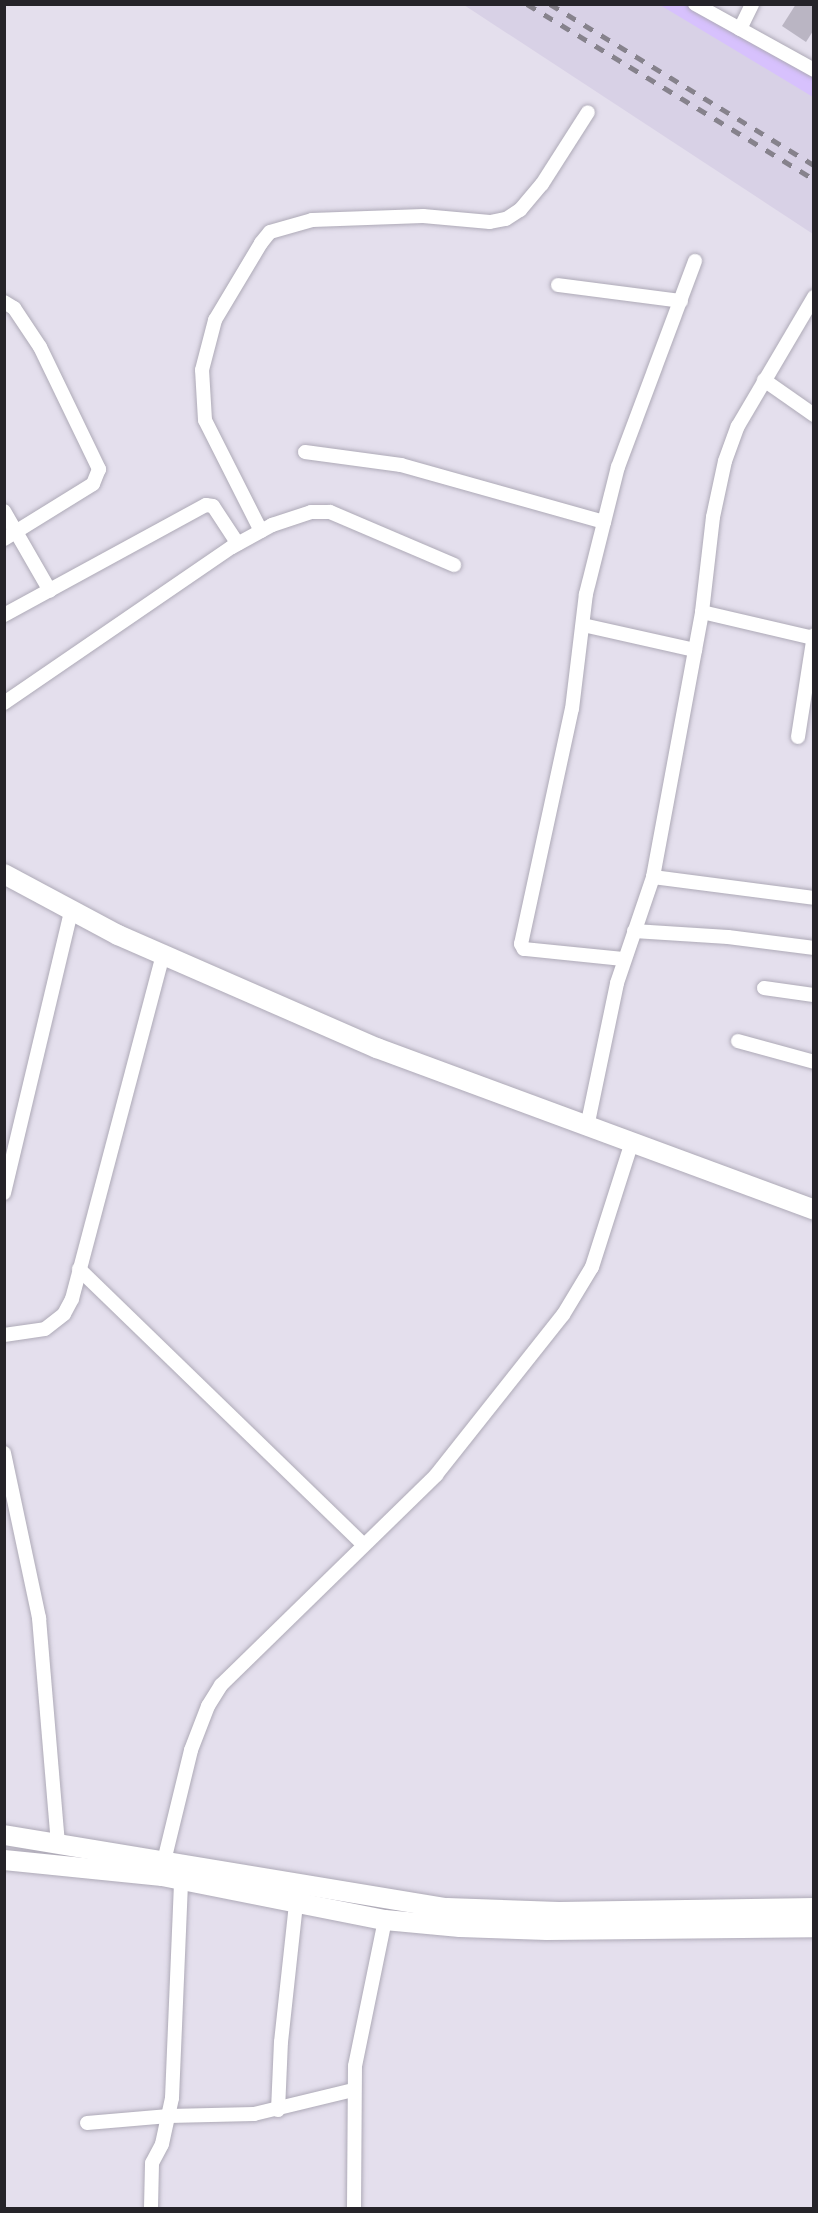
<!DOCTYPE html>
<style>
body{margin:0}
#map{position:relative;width:818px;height:2213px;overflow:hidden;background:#e4dfed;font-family:"Playfair Display",serif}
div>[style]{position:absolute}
.built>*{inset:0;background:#d8d1e6}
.green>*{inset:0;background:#d7c1fd}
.building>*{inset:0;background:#bab5c3}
.roads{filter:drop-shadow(0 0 2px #aeaab7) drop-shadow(0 0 2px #aeaab7)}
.street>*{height:14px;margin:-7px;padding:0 7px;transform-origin:7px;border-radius:7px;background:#fff}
.secondary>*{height:20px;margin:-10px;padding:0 10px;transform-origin:10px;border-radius:10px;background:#fff}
.rail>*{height:4.5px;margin-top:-2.25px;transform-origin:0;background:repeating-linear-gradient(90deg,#86828c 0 10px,transparent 0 20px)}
span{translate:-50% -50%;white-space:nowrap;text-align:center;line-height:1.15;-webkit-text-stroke:6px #f1ecfa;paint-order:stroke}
.frame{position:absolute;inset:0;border:6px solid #252329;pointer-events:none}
</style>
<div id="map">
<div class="built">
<i style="clip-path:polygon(464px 5px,662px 5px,813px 94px,813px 234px)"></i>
</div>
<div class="green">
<i style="clip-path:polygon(660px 5px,705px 5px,813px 63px,813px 97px)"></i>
</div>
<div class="building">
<i style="clip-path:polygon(796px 4px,813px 4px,813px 31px,806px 42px,782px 26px)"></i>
</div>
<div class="roads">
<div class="street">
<i style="left:695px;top:4px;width:136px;rotate:29deg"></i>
<i style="left:740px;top:29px;width:28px;rotate:-64deg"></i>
<i style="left:558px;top:285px;width:124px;rotate:7.4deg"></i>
<i style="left:4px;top:302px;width:12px;rotate:31deg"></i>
<i style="left:14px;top:308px;width:47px;rotate:56.3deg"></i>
<i style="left:40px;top:347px;width:136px;rotate:64.2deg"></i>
<i style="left:99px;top:469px;width:16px;rotate:112deg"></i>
<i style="left:93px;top:484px;width:105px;rotate:148.3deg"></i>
<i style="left:764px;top:380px;width:61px;rotate:35deg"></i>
<i style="left:305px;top:452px;width:97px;rotate:7.7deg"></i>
<i style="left:401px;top:465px;width:211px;rotate:15.7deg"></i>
<i style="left:4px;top:511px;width:92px;rotate:60.1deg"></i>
<i style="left:261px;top:531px;width:124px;rotate:-116.8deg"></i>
<i style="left:205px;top:420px;width:50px;rotate:-93.4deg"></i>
<i style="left:202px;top:370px;width:52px;rotate:-75.4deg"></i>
<i style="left:215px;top:320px;width:90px;rotate:-59.1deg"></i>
<i style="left:261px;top:243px;width:14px;rotate:-51deg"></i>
<i style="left:270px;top:232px;width:44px;rotate:-15.9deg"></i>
<i style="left:312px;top:220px;width:111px;rotate:-2.1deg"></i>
<i style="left:423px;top:216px;width:67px;rotate:5.1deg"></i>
<i style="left:490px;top:222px;width:16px;rotate:-11deg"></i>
<i style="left:506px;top:219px;width:17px;rotate:-33deg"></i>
<i style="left:520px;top:210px;width:34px;rotate:-50deg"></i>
<i style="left:542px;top:184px;width:85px;rotate:-57.4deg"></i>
<i style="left:702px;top:612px;width:115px;rotate:13.1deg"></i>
<i style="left:4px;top:615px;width:230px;rotate:-28.6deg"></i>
<i style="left:206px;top:505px;width:7px;rotate:8deg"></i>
<i style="left:213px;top:506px;width:45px;rotate:56.7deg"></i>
<i style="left:583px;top:625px;width:115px;rotate:12.6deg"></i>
<i style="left:4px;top:703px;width:276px;rotate:-34.4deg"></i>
<i style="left:232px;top:547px;width:46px;rotate:-28.8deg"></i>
<i style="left:272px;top:525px;width:41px;rotate:-18.4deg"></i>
<i style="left:311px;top:512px;width:19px"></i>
<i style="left:330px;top:512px;width:135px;rotate:23.1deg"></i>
<i style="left:798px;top:737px;width:103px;rotate:-81.1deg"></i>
<i style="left:653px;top:877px;width:162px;rotate:7.4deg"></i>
<i style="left:634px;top:931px;width:94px;rotate:3.7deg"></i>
<i style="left:728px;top:937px;width:87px;rotate:7.3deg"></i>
<i style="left:623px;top:959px;width:100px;rotate:-174.2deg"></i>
<i style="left:524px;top:949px;width:6px;rotate:-121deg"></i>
<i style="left:521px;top:944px;width:240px;rotate:-77.8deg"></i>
<i style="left:572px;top:709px;width:116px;rotate:-83.1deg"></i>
<i style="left:586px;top:594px;width:131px;rotate:-75.9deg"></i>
<i style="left:618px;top:467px;width:220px;rotate:-69.5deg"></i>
<i style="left:764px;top:988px;width:50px;rotate:8deg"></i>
<i style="left:738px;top:1041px;width:79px;rotate:15.4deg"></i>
<i style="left:587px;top:1127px;width:147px;rotate:-78.2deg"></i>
<i style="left:617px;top:983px;width:112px;rotate:-71.2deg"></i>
<i style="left:653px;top:877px;width:269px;rotate:-79.5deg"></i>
<i style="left:702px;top:612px;width:96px;rotate:-83.4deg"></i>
<i style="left:713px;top:517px;width:57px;rotate:-77.9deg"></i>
<i style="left:725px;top:461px;width:37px;rotate:-70deg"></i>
<i style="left:738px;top:426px;width:150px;rotate:-59.5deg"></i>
<i style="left:4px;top:1193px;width:290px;rotate:-76.6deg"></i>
<i style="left:79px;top:1269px;width:395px;rotate:44.1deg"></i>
<i style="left:4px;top:1335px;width:41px;rotate:-8.3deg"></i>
<i style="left:45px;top:1329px;width:24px;rotate:-38deg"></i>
<i style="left:64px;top:1314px;width:17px;rotate:-62deg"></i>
<i style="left:72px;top:1299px;width:356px;rotate:-75.2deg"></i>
<i style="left:4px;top:1453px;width:169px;rotate:78deg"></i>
<i style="left:39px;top:1618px;width:226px;rotate:85.2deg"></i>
<i style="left:164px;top:1861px;width:114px;rotate:-76.3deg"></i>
<i style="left:191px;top:1750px;width:47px;rotate:-68.9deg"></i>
<i style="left:208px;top:1706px;width:25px;rotate:-58deg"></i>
<i style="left:221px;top:1685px;width:301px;rotate:-44.3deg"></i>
<i style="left:436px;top:1475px;width:204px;rotate:-51.6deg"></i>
<i style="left:563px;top:1315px;width:56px;rotate:-58.9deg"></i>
<i style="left:592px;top:1267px;width:128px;rotate:-72.3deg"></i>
<i style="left:278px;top:2110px;width:68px;rotate:-87.5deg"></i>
<i style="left:281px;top:2042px;width:140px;rotate:-83.8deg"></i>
<i style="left:87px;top:2123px;width:82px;rotate:-4.9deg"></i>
<i style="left:169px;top:2116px;width:85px;rotate:-1.3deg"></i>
<i style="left:254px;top:2114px;width:102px;rotate:-13.6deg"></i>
<i style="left:151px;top:2208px;width:45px;rotate:-88.7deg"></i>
<i style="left:152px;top:2163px;width:21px;rotate:-62deg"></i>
<i style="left:162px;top:2144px;width:47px;rotate:-77.7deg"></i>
<i style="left:172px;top:2098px;width:218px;rotate:-87.6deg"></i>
<i style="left:354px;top:2208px;width:142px;rotate:-89.6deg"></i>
<i style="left:355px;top:2066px;width:149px;rotate:-78.4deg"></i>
</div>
<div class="secondary">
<i style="left:4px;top:874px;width:129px;rotate:28.2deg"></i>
<i style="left:118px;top:935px;width:283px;rotate:23.6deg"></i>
<i style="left:377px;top:1048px;width:466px;rotate:20.3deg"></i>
<i style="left:4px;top:1835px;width:449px;rotate:9.4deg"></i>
<i style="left:447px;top:1908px;width:112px;rotate:2deg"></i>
<i style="left:559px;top:1912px;width:255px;rotate:-0.9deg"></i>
<i style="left:4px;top:1860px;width:159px;rotate:5.8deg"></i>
<i style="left:162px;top:1876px;width:227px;rotate:11.2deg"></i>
<i style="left:385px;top:1920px;width:75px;rotate:5.3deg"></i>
<i style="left:460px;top:1927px;width:87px;rotate:2deg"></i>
<i style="left:547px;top:1930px;width:267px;rotate:-0.6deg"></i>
</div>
</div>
<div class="rail">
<i style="left:527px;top:4px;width:336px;rotate:31.4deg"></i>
<i style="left:550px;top:4px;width:309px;rotate:31.4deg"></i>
</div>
<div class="frame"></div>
</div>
